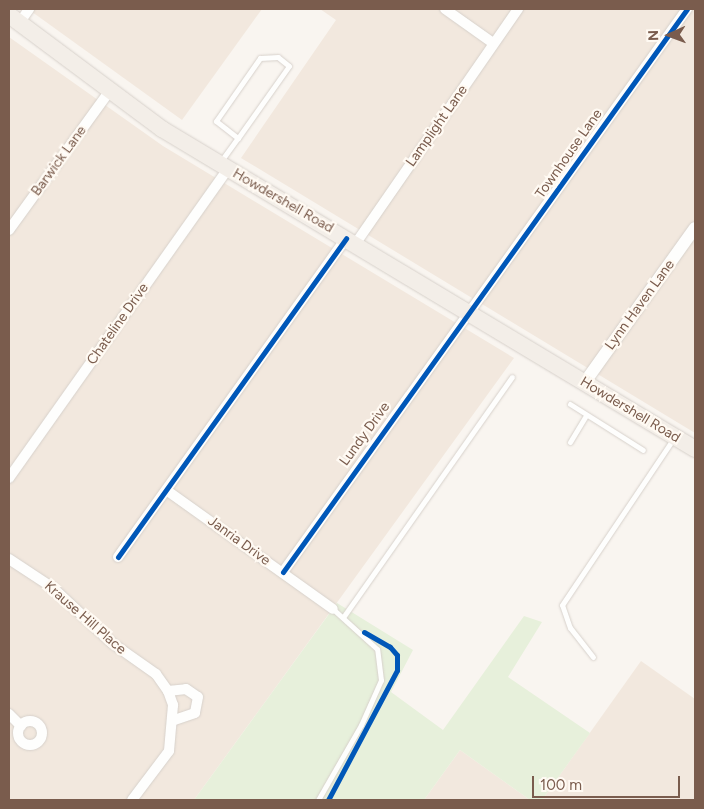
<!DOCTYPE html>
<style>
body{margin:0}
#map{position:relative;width:704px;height:809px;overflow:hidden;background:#f9f5f0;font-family:Figtree,sans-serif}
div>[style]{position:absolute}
.residential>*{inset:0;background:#f2e8de}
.green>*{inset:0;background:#e7f0db}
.roads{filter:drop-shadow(0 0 1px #d7d1cb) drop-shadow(0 0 1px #d7d1cb)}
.service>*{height:5px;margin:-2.5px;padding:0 2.5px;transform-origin:2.5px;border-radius:2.5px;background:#fefefd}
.minor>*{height:10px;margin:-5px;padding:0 5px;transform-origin:5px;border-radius:5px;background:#fefefd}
.minor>.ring{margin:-5px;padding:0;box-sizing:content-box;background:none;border:10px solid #fefefd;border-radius:50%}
.tertiary>*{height:12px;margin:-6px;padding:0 6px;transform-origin:6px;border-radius:6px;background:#fefefd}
.primary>*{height:16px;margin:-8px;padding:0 8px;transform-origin:8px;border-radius:8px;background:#f3eee8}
.cycleway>*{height:5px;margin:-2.5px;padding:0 2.5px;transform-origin:2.5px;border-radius:2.5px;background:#0057b8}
span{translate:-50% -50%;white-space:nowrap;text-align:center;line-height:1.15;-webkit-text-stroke:4.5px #fffaf3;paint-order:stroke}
.street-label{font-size:14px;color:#7a5c4d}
.frame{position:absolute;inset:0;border:10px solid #7a5c4d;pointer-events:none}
.north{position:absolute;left:644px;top:10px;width:50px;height:50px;-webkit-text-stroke:4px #fffaf3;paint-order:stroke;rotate:268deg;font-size:14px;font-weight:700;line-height:20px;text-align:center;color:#7a5c4d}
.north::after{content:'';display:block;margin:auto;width:18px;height:22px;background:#7a5c4d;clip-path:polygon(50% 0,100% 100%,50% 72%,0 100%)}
.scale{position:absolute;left:532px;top:776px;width:148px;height:22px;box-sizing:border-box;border:2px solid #7a5c4d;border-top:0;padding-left:6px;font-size:15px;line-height:18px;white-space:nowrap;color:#7a5c4d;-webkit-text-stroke:4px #fffaf3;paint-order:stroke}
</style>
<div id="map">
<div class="residential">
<i style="clip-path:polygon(28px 9px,262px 9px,182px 120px)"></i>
<i style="clip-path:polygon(320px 9px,695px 9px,695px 433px,241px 158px,336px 20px)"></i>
<i style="clip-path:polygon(9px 37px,163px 146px,514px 358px,194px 800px,9px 800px)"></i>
<i style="clip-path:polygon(641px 661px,695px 699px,695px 800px,542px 800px)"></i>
<i style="clip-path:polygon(460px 750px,530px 800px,424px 800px)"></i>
</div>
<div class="green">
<i style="clip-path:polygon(337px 603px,413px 650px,391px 692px,443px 730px,524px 616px,542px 622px,508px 677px,590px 733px,542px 800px,530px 800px,460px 750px,424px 800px,194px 800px)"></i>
</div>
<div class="roads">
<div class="service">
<i style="left:221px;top:161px;width:29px;rotate:-54deg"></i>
<i style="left:238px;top:138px;width:88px;rotate:-54.7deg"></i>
<i style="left:289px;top:66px;width:14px;rotate:-141deg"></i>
<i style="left:278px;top:57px;width:18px;rotate:177deg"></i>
<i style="left:260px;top:58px;width:77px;rotate:124.9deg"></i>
<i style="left:216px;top:121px;width:28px;rotate:38deg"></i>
<i style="left:570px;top:404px;width:86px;rotate:32.2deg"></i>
<i style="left:570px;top:442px;width:31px;rotate:-59deg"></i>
<i style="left:344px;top:616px;width:292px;rotate:-54.9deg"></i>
<i style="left:593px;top:657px;width:37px;rotate:-128deg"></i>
<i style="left:570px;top:628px;width:24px;rotate:-109deg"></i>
<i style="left:562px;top:605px;width:200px;rotate:-56.2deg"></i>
<i style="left:318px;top:800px;width:86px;rotate:-60.2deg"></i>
<i style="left:361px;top:725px;width:49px;rotate:-66deg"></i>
<i style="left:381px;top:680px;width:31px;rotate:-97deg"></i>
<i style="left:377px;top:649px;width:59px;rotate:-137.7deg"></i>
</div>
<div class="minor">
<i style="left:445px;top:9px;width:59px;rotate:35.3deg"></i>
<i style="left:20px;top:22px;width:16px;rotate:-55deg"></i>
<i style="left:9px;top:230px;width:170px;rotate:-54.1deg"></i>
<i style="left:356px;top:243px;width:285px;rotate:-55.3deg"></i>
<i style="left:9px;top:478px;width:379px;rotate:-54.7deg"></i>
<i style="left:169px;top:492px;width:201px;rotate:35.5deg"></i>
<i style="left:118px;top:557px;width:392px;rotate:-54.4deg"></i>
<i style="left:9px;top:559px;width:53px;rotate:33.4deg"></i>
<i style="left:53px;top:588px;width:81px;rotate:43deg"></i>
<i style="left:112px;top:643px;width:54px;rotate:35.2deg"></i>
<i style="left:156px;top:674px;width:21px;rotate:55deg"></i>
<i style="left:168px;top:691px;width:15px;rotate:70deg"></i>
<i style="left:173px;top:705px;width:46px;rotate:95deg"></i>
<i style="left:169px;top:751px;width:61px;rotate:127.1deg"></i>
<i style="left:283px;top:572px;width:693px;rotate:-54.34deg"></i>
<i style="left:168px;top:691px;width:18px;rotate:-6deg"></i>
<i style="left:186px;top:689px;width:14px;rotate:34deg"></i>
<i style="left:198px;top:697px;width:16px;rotate:101deg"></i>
<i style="left:195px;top:713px;width:24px;rotate:161deg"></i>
<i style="left:9px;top:714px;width:17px;rotate:45deg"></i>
<i class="ring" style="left:18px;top:721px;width:14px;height:14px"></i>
</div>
<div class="tertiary">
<i style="left:585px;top:382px;width:189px;rotate:-54.5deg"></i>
</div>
<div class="primary">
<i style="left:9px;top:15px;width:191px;rotate:36.7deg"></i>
<i style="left:162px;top:129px;width:622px;rotate:30.98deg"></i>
</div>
</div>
<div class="cycleway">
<i style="left:118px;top:557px;width:392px;rotate:-54.4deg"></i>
<i style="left:283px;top:572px;width:693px;rotate:-54.34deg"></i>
<i style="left:328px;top:800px;width:147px;rotate:-62deg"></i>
<i style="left:397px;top:670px;width:15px;rotate:-90deg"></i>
<i style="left:397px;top:655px;width:11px;rotate:-131deg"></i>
<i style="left:390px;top:647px;width:30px;rotate:-150deg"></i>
</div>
<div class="street-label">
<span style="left:437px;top:126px;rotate:-55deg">Lamplight Lane</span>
<span style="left:569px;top:154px;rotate:-55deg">Townhouse Lane</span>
<span style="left:59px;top:161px;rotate:-54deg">Barwick Lane</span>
<span style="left:283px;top:201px;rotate:30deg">Howdershell Road</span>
<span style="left:640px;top:305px;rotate:-54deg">Lynn Haven Lane</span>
<span style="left:118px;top:324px;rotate:-55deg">Chateline Drive</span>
<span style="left:630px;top:410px;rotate:31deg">Howdershell Road</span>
<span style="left:365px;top:434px;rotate:-54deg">Lundy Drive</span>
<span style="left:239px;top:541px;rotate:36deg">Janria Drive</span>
<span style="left:85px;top:618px;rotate:41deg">Krause Hill Place</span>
</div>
<div class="frame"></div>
<div class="north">N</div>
<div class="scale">100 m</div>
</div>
